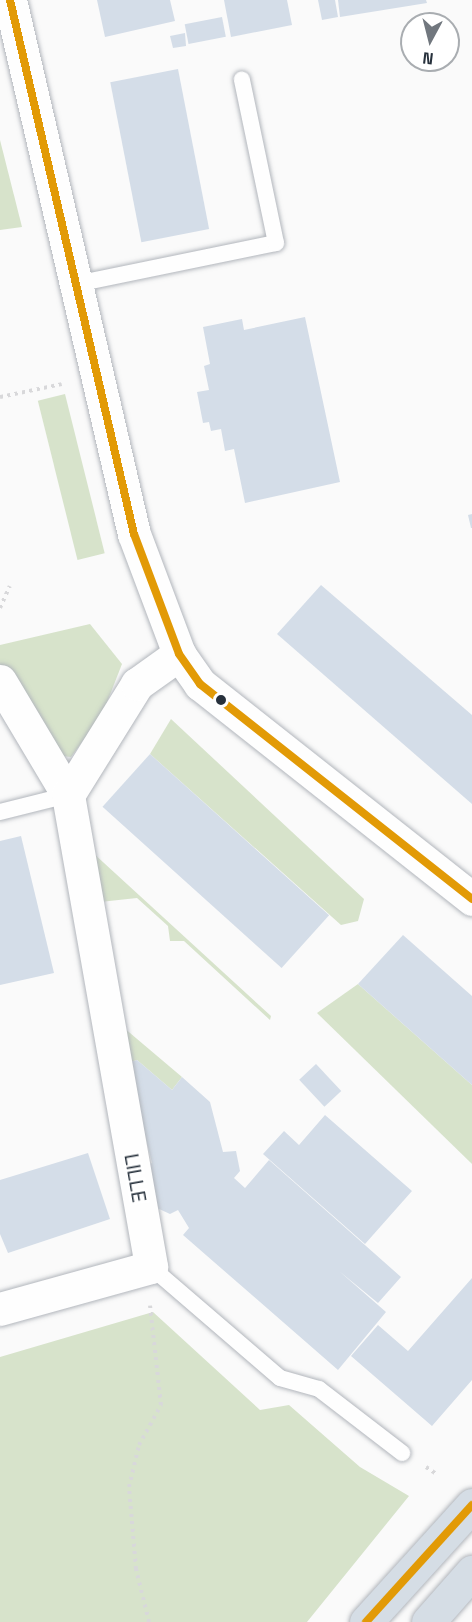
<!DOCTYPE html>
<style>
body{margin:0}
#map{position:relative;width:472px;height:1622px;overflow:hidden;background:#fafafa;font-family:"Space Grotesk",sans-serif}
div>[style]{position:absolute}
.green>*{inset:0;background:#d7e3cb;transform-origin:0 0}
.building>*{inset:0;background:#d4dde8;transform-origin:0 0}
.path>*{height:4px;margin-top:-2px;transform-origin:0;background:repeating-linear-gradient(90deg,#d8d8da 0 3px,transparent 0 7.5px)}
.roads{filter:drop-shadow(0 0 2px #b2b6bc) drop-shadow(0 0 2px #b2b6bc)}
.lane>*{height:16px;margin:-8px;padding:0 8px;transform-origin:8px;border-radius:8px;background:#fefefe}
.street>*{height:33px;margin:-16.5px;padding:0 16.5px;transform-origin:16.5px;border-radius:16.5px;background:#fefefe}
.highway>*{height:33px;margin:-16.5px;padding:0 16.5px;transform-origin:16.5px;border-radius:16.5px;background:#d5dde5}
.bus-1>*{height:8px;margin:-4px;padding:0 4px;transform-origin:4px;border-radius:4px;background:#e29a06}
.dots>*{width:16px;height:16px;translate:-50% -50%;box-sizing:border-box;border:3px solid #fff;border-radius:50%}
span{translate:-50% -50%;white-space:nowrap;text-align:center;line-height:1.15;-webkit-text-stroke:6px #fff;paint-order:stroke}
.street-label{font-size:20px;color:#27313c}
.north{position:absolute;left:400px;top:12px;width:60px;height:60px;box-sizing:border-box;background:#fff;border:2px solid #a9adb1;border-radius:50%;rotate:187deg;font-size:16px;font-weight:700;line-height:24px;text-align:center;color:#27313c}
.north::after{content:'';display:block;margin:auto;width:21px;height:27px;background:#71777e;clip-path:polygon(50% 0,100% 100%,50% 72%,0 100%)}
</style>
<div id="map">
<div class="green">
<i style="clip-path:polygon(0 140px,22px 227px,0 230px)"></i>
<i style="left:65px;top:394px;width:164px;height:28px;rotate:76deg"></i>
<i style="clip-path:polygon(90px 624px,122px 664px,102px 715px,71px 757px,52px 755px,0 664px,0 645px)"></i>
<i style="clip-path:polygon(171px 719px,364px 899px,358px 921px,341px 925px,150px 754px)"></i>
<i style="clip-path:polygon(92px 852px,271px 1016px,270px 1020px,184px 941px,170px 941px,168px 926px,137px 898px,100px 902px)"></i>
<i style="clip-path:polygon(358px 984px,472px 1085px,472px 1164px,317px 1013px)"></i>
<i style="clip-path:polygon(117px 1022px,182px 1077px,172px 1090px,137px 1060px,127px 1063px)"></i>
<i style="clip-path:polygon(153px 1312px,260px 1410px,289px 1405px,360px 1467px,409px 1496px,307px 1622px,0 1622px,0 1357px)"></i>
</div>
<div class="building">
<i style="clip-path:polygon(97px 0,170px 0,175px 21px,105px 37px)"></i>
<i style="clip-path:polygon(224px 0,287px 0,292px 25px,231px 37px)"></i>
<i style="clip-path:polygon(318px 0,335px 0,338px 17px,322px 20px)"></i>
<i style="clip-path:polygon(338px 0,426px 0,427px 3px,340px 17px)"></i>
<i style="left:222px;top:17px;width:20px;height:38px;rotate:79deg"></i>
<i style="clip-path:polygon(185px 33px,186px 46px,173px 48px,170px 36px)"></i>
<i style="left:178px;top:69px;width:163px;height:69px;rotate:79deg"></i>
<i style="clip-path:polygon(305px 317px,340px 482px,245px 503px,234px 449px,225px 451px,221px 429px,211px 431px,209px 422px,203px 423px,197px 392px,209px 390px,204px 366px,210px 364px,203px 327px,242px 319px,244px 330px)"></i>
<i style="clip-path:polygon(472px 514px,472px 528px,471px 528px,468px 515px)"></i>
<i style="clip-path:polygon(321px 585px,472px 715px,472px 804px,277px 634px)"></i>
<i style="left:150px;top:754px;width:241px;height:71px;rotate:42deg"></i>
<i style="clip-path:polygon(21px 836px,54px 973px,0 985px,0 841px)"></i>
<i style="clip-path:polygon(403px 935px,472px 996px,472px 1085px,358px 984px)"></i>
<i style="clip-path:polygon(137px 1060px,172px 1090px,182px 1077px,210px 1102px,223px 1152px,236px 1151px,240px 1171px,234px 1178px,245px 1188px,269px 1160px,401px 1277px,378px 1303px,339px 1271px,386px 1312px,338px 1370px,183px 1235px,189px 1228px,178px 1210px,170px 1214px,157px 1208px,148px 1165px,152px 1163px,127px 1063px)"></i>
<i style="left:316px;top:1064px;width:37px;height:23px;rotate:47deg"></i>
<i style="clip-path:polygon(325px 1115px,412px 1191px,365px 1244px,263px 1154px,284px 1131px,299px 1145px)"></i>
<i style="clip-path:polygon(88px 1153px,110px 1219px,8px 1253px,0 1234px,0 1180px)"></i>
<i style="clip-path:polygon(472px 1278px,472px 1380px,432px 1426px,351px 1356px,378px 1325px,408px 1351px)"></i>
</div>
<div class="path">
<i style="left:0;top:397px;width:63px;rotate:-11.8deg"></i>
<i style="left:0;top:608px;width:24px;rotate:-66deg"></i>
<i style="left:426px;top:1467px;width:11px;rotate:34deg"></i>
<i style="left:149px;top:1622px;width:55px;rotate:-103.8deg"></i>
<i style="left:136px;top:1569px;width:82px;rotate:-94.9deg"></i>
<i style="left:129px;top:1487px;width:43px;rotate:-76.6deg"></i>
<i style="left:139px;top:1445px;width:46px;rotate:-61.2deg"></i>
<i style="left:161px;top:1405px;width:100px;rotate:-96.3deg"></i>
</div>
<div class="roads">
<div class="lane">
<i style="left:76px;top:284px;width:204px;rotate:-11.6deg"></i>
<i style="left:276px;top:243px;width:167px;rotate:-101.8deg"></i>
<i style="left:0;top:812px;width:70px;rotate:-14deg"></i>
<i style="left:151px;top:1267px;width:170px;rotate:40.7deg"></i>
<i style="left:280px;top:1378px;width:41px;rotate:15.8deg"></i>
<i style="left:319px;top:1389px;width:105px;rotate:37.6deg"></i>
</div>
<div class="street">
<i style="left:10px;top:0;width:548px;rotate:76.93deg"></i>
<i style="left:134px;top:534px;width:128px;rotate:69.4deg"></i>
<i style="left:179px;top:654px;width:37px;rotate:55deg"></i>
<i style="left:200px;top:684px;width:347px;rotate:38.3deg"></i>
<i style="left:0;top:681px;width:133px;rotate:59.2deg"></i>
<i style="left:68px;top:795px;width:479px;rotate:80deg"></i>
<i style="left:151px;top:1267px;width:157px;rotate:164.5deg"></i>
<i style="left:68px;top:795px;width:131px;rotate:-58.1deg"></i>
<i style="left:137px;top:684px;width:52px;rotate:-35.5deg"></i>
</div>
<div class="highway">
<i style="left:366px;top:1622px;width:158px;rotate:-47.8deg"></i>
<i style="left:428px;top:1622px;width:67px;rotate:-48.7deg"></i>
</div>
</div>
<div class="bus-1">
<i style="left:10px;top:0;width:548px;rotate:76.93deg"></i>
<i style="left:134px;top:534px;width:128px;rotate:69.4deg"></i>
<i style="left:179px;top:654px;width:37px;rotate:55deg"></i>
<i style="left:200px;top:684px;width:347px;rotate:38.3deg"></i>
<i style="left:366px;top:1622px;width:158px;rotate:-47.8deg"></i>
</div>
<div class="dots">
<i style="left:221px;top:700px;background:#27313c"></i>
</div>
<div class="street-label">
<span style="left:135px;top:1178px;rotate:80deg">LILLE</span>
</div>
<div class="north">N</div>
</div>
